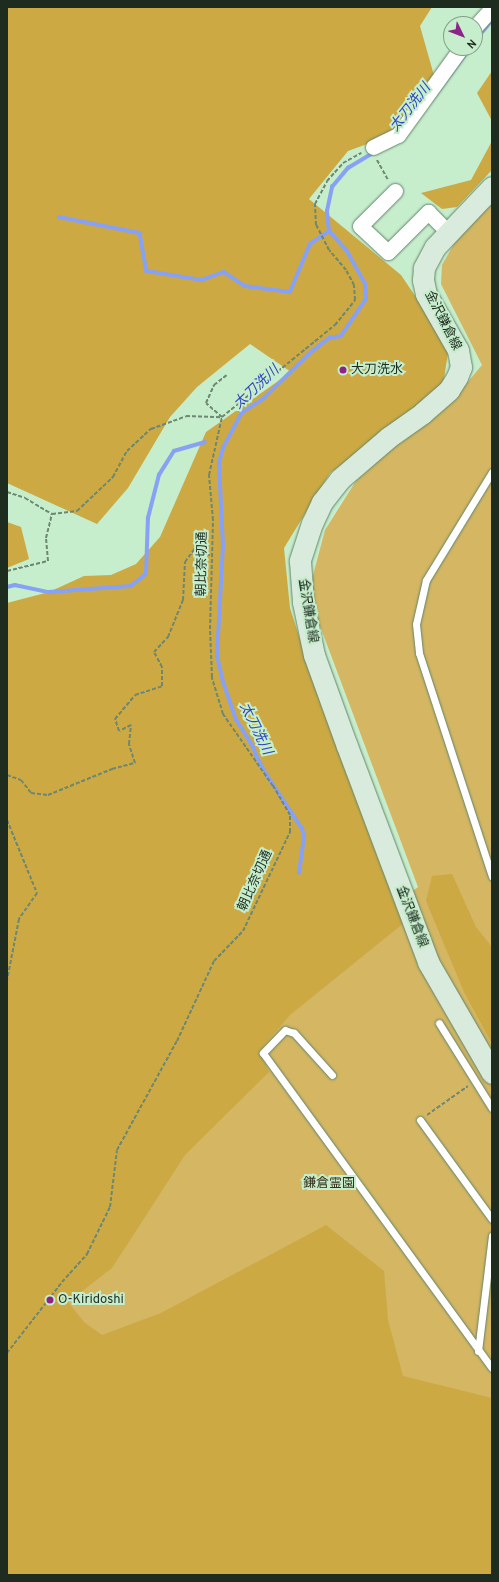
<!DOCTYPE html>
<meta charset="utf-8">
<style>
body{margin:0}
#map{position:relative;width:499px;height:1582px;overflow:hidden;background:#c6edcc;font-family:Overpass,"Noto Sans JP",sans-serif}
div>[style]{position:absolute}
.green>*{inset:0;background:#d4b663}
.forest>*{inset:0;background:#cca943}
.stream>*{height:3.5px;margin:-1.75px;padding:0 1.75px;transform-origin:1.75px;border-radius:1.75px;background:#86a1f5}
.path>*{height:2px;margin-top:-1px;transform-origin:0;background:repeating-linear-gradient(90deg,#6d8771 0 4px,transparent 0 6px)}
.roads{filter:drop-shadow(0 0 1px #628568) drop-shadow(0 0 1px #628568)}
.lane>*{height:7px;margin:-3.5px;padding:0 3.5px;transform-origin:3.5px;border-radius:3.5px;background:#fff}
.street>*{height:15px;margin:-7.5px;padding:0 7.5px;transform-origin:7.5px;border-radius:7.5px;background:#fff}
.secondary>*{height:21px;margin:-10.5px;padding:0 10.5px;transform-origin:10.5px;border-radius:10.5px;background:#d9ebdc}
.dots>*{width:11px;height:11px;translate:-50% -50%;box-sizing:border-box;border:2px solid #c6edcc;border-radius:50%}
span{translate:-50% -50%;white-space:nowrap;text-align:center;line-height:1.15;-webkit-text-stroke:4px #c6edcc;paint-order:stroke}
.street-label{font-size:13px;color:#1e2c20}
.poi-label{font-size:13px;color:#1e2c20}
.left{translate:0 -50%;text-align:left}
.park-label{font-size:13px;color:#362d17}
.water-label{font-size:14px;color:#2f44bb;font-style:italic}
.frame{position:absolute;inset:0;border:8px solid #1e2c20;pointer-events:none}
.north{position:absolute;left:443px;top:16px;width:40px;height:40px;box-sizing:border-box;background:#c6edcc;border:1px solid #83a087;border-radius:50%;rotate:133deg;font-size:11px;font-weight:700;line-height:16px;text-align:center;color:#1e2c20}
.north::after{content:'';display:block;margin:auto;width:14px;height:18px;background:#8c2388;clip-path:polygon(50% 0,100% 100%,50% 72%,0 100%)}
</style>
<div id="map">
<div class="green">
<i style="clip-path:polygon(492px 204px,492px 1410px,126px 1392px,55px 1293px,261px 1005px,418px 887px,308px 594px,325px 530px,356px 481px,403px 439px,456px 396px,482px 365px,441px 284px,442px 265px,459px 235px)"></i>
</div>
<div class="forest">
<i style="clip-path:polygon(7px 7px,432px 7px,420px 26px,435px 79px,389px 136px,348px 151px,309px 199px,401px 275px,449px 346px,444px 379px,433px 399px,330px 473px,284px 548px,290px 608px,321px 705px,405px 922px,290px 1015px,259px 1051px,269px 1072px,185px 1155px,112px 1268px,68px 1302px,84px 1322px,102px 1335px,161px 1313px,326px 1225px,384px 1271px,388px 1320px,403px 1376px,492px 1398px,492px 1575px,7px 1575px,7px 603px,49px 592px,84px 576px,111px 575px,136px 564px,160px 537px,206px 432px,291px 372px,250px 344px,197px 387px,170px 417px,128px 488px,97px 524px,7px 483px)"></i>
<i style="clip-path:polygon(492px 71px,492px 121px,477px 93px)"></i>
<i style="clip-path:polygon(492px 141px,492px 170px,457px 207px,442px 209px,421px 193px,471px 180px)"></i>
<i style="clip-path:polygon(7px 522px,21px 527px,29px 559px,7px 568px)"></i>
<i style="clip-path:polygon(452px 874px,476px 927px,492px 947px,492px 1044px,464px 992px,426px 901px,432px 876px)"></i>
</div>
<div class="stream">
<i style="left:475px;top:41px;width:27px;rotate:-51deg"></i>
<i style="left:431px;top:101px;width:66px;rotate:-53.7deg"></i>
<i style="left:59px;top:217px;width:83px;rotate:11.2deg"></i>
<i style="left:140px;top:233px;width:39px;rotate:80deg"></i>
<i style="left:147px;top:271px;width:56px;rotate:9.3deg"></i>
<i style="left:202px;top:280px;width:23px;rotate:-20deg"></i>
<i style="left:224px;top:272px;width:25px;rotate:34deg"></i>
<i style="left:245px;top:286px;width:45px;rotate:7.6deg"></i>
<i style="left:290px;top:292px;width:52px;rotate:-67.4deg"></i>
<i style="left:310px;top:244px;width:23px;rotate:-34deg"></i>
<i style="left:7px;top:587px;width:8px;rotate:-14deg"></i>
<i style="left:15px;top:585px;width:35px;rotate:12deg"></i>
<i style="left:49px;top:592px;width:82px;rotate:-4.2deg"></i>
<i style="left:131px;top:586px;width:19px;rotate:-39deg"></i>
<i style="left:146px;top:574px;width:56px;rotate:-88deg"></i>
<i style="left:148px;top:518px;width:44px;rotate:-75.7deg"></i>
<i style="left:159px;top:475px;width:28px;rotate:-58deg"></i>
<i style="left:174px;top:451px;width:32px;rotate:-16deg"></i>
<i style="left:299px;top:873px;width:37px;rotate:-82deg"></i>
<i style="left:304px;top:836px;width:7px;rotate:-106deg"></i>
<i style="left:302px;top:829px;width:64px;rotate:-123.4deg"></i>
<i style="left:267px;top:776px;width:21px;rotate:-119deg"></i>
<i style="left:257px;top:758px;width:12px;rotate:-110deg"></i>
<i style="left:253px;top:747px;width:32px;rotate:-122deg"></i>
<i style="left:236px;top:720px;width:40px;rotate:-108.9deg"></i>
<i style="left:223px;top:682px;width:27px;rotate:-103deg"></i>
<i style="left:217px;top:656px;width:110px;rotate:-86.9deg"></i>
<i style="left:223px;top:546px;width:83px;rotate:-92.8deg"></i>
<i style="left:219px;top:463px;width:16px;rotate:-75deg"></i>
<i style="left:223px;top:448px;width:40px;rotate:-62deg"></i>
<i style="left:242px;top:413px;width:27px;rotate:-34deg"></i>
<i style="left:264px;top:398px;width:64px;rotate:-44.4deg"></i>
<i style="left:310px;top:353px;width:24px;rotate:-38deg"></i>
<i style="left:329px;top:338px;width:12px;rotate:-9deg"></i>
<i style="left:341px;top:336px;width:45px;rotate:-56deg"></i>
<i style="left:366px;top:299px;width:15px;rotate:-94deg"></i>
<i style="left:365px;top:284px;width:39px;rotate:-119deg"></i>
<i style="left:346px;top:250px;width:25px;rotate:-132deg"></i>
<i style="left:329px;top:231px;width:20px;rotate:-96deg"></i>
<i style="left:327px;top:211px;width:25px;rotate:-78deg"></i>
<i style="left:332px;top:187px;width:25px;rotate:-50deg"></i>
<i style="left:348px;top:168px;width:31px;rotate:-31deg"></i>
</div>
<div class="path">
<i style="left:377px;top:160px;width:23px;rotate:61deg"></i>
<i style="left:222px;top:417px;width:21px;rotate:-139deg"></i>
<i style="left:206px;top:403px;width:20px;rotate:-66deg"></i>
<i style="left:214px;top:385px;width:16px;rotate:-38deg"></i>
<i style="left:7px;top:492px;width:19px;rotate:18deg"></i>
<i style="left:25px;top:498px;width:31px;rotate:31deg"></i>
<i style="left:52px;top:514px;width:25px;rotate:-7deg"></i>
<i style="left:77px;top:511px;width:50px;rotate:-43.4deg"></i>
<i style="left:113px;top:477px;width:30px;rotate:-62deg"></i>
<i style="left:127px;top:451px;width:33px;rotate:-43deg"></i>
<i style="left:151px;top:429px;width:37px;rotate:-20deg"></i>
<i style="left:186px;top:416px;width:36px;rotate:2deg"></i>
<i style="left:222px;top:417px;width:146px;rotate:-39.2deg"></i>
<i style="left:335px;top:325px;width:32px;rotate:-51deg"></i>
<i style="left:355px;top:300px;width:15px;rotate:-94deg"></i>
<i style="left:354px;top:285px;width:17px;rotate:-118deg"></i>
<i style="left:346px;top:270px;width:26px;rotate:-130deg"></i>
<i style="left:329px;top:250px;width:28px;rotate:-117deg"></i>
<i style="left:316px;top:225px;width:21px;rotate:-93deg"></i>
<i style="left:315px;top:204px;width:26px;rotate:-62deg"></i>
<i style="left:327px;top:181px;width:24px;rotate:-48deg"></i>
<i style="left:343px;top:163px;width:21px;rotate:-29deg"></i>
<i style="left:7px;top:571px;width:42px;rotate:-13.7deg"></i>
<i style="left:48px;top:561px;width:23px;rotate:-95deg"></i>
<i style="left:46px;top:538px;width:25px;rotate:-76deg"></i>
<i style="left:7px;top:775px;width:15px;rotate:20deg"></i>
<i style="left:21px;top:780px;width:16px;rotate:52deg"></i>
<i style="left:31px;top:793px;width:17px;rotate:7deg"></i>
<i style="left:48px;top:795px;width:69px;rotate:-22.1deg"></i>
<i style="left:112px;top:769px;width:24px;rotate:-15deg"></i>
<i style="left:135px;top:763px;width:20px;rotate:-108deg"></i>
<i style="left:129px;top:744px;width:19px;rotate:-84deg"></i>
<i style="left:131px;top:725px;width:13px;rotate:153deg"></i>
<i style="left:119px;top:731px;width:13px;rotate:-108deg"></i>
<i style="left:115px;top:719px;width:31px;rotate:-50deg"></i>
<i style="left:135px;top:695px;width:28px;rotate:-18deg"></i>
<i style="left:162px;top:686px;width:19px;rotate:-90deg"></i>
<i style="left:162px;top:667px;width:17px;rotate:-118deg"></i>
<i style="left:154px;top:652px;width:21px;rotate:-47deg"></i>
<i style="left:168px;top:637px;width:40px;rotate:-68deg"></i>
<i style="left:183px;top:600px;width:38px;rotate:-87deg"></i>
<i style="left:185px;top:562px;width:19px;rotate:-54deg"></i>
<i style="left:196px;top:547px;width:17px;rotate:31deg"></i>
<i style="left:7px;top:820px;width:79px;rotate:67.7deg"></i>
<i style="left:37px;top:893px;width:32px;rotate:125deg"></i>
<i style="left:19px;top:919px;width:62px;rotate:101.1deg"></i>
<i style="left:427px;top:1115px;width:50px;rotate:-35.3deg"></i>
<i style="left:7px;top:1353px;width:90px;rotate:-52.2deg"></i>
<i style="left:62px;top:1282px;width:38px;rotate:-48deg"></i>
<i style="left:87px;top:1254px;width:52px;rotate:-63.9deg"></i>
<i style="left:110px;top:1207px;width:57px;rotate:-83deg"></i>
<i style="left:117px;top:1150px;width:124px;rotate:-61.2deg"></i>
<i style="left:177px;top:1041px;width:88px;rotate:-65.2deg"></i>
<i style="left:214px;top:961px;width:42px;rotate:-46deg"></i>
<i style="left:243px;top:931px;width:110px;rotate:-64.6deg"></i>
<i style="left:290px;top:832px;width:17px;rotate:-90deg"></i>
<i style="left:290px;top:815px;width:34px;rotate:-120deg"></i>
<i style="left:273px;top:786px;width:88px;rotate:-124.8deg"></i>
<i style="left:223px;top:714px;width:39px;rotate:-107deg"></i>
<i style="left:212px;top:677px;width:48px;rotate:-92.4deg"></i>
<i style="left:210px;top:629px;width:109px;rotate:-88.4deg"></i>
<i style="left:213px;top:520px;width:45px;rotate:-95.1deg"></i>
<i style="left:209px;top:475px;width:59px;rotate:-77.4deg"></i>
</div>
<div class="roads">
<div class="lane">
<i style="left:492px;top:472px;width:127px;rotate:121.4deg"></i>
<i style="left:426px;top:580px;width:45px;rotate:102.8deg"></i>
<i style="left:416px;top:624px;width:29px;rotate:84deg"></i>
<i style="left:419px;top:653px;width:235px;rotate:71.9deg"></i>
<i style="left:439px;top:1023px;width:100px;rotate:58.1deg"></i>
<i style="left:332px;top:1075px;width:57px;rotate:-132.1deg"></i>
<i style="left:294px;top:1033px;width:9px;rotate:-162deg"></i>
<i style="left:285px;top:1030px;width:32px;rotate:134deg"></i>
<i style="left:263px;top:1053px;width:389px;rotate:54deg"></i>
<i style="left:420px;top:1120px;width:122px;rotate:54deg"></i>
<i style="left:478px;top:1351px;width:116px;rotate:-83.1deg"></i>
</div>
<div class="street">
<i style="left:475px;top:27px;width:25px;rotate:-48deg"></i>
<i style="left:373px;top:147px;width:28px;rotate:-26deg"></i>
<i style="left:398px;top:135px;width:107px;rotate:-54.1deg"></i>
<i style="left:395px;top:191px;width:49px;rotate:135deg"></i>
<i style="left:360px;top:226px;width:38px;rotate:43deg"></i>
<i style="left:388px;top:252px;width:57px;rotate:-45deg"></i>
<i style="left:428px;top:212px;width:30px;rotate:45deg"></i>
</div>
<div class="secondary">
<i style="left:492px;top:187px;width:83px;rotate:133.5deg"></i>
<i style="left:435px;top:247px;width:24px;rotate:118deg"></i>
<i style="left:424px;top:268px;width:12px;rotate:95deg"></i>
<i style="left:423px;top:280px;width:14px;rotate:78deg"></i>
<i style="left:426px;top:294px;width:64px;rotate:60.3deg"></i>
<i style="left:458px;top:350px;width:17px;rotate:80deg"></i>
<i style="left:461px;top:367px;width:11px;rotate:112deg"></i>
<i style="left:457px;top:377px;width:15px;rotate:122deg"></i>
<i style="left:449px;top:390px;width:35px;rotate:139deg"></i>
<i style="left:423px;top:413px;width:42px;rotate:144.8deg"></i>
<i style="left:389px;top:437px;width:65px;rotate:139.4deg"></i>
<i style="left:340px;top:479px;width:29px;rotate:128deg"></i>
<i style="left:322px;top:502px;width:23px;rotate:115deg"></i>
<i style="left:312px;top:523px;width:40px;rotate:108deg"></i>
<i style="left:300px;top:561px;width:41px;rotate:85.8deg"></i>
<i style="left:303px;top:602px;width:54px;rotate:78.3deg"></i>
<i style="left:314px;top:655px;width:97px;rotate:70.1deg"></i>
<i style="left:347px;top:746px;width:231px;rotate:69.4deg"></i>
<i style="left:428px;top:962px;width:128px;rotate:60deg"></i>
</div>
</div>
<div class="dots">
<i style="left:343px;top:370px;background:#8c2388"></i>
<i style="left:50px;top:1300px;background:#8c2388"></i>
</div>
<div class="street-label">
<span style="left:442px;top:321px;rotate:63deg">金沢鎌倉線</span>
<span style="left:203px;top:564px;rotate:-89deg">朝比奈切通</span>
<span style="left:307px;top:611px;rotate:81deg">金沢鎌倉線</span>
<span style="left:256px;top:881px;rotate:-66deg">朝比奈切通</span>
<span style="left:411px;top:917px;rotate:69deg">金沢鎌倉線</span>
</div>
<div class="poi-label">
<span class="left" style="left:351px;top:370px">大刀洗水</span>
<span class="left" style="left:58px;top:1300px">O-Kiridoshi</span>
</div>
<div class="park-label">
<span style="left:329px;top:1184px">鎌倉霊園</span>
</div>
<div class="water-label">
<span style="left:411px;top:108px;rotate:-52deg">太刀洗川</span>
<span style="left:257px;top:388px;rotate:-43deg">太刀洗川</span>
<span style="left:255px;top:729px;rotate:64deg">太刀洗川</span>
</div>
<div class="frame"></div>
<div class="north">N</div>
</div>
